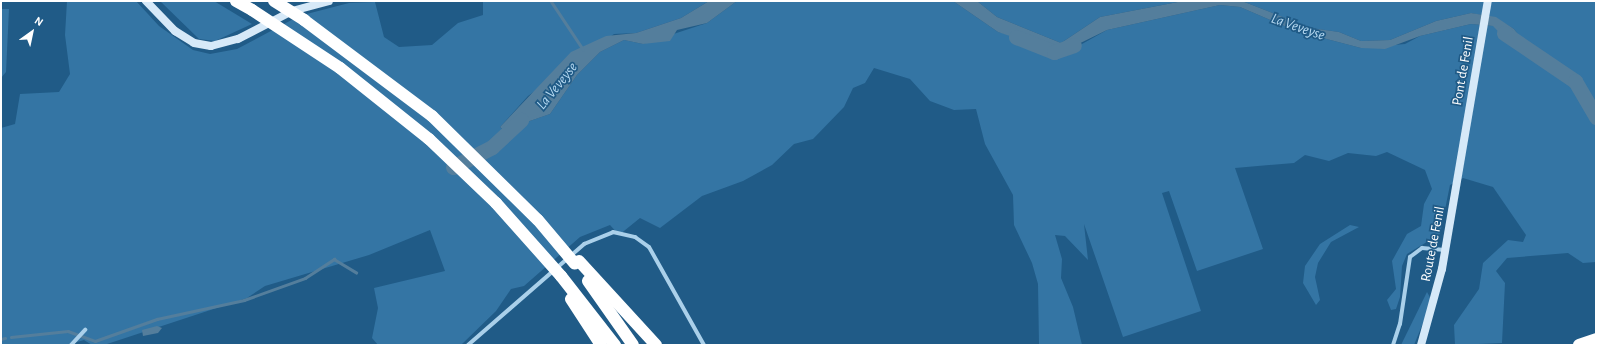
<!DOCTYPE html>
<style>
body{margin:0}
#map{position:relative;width:1597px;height:346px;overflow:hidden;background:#205b87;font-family:"Alegreya Sans",sans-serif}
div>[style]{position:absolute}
.green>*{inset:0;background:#3475a4}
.water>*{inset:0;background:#547e9c}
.stream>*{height:2.5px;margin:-1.25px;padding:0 1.25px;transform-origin:1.25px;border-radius:1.25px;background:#547e9c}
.river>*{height:15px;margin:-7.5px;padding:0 7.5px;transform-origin:7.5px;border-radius:7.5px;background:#547e9c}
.street>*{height:4px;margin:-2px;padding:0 2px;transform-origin:2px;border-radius:2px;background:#aad0ea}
.secondary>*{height:8px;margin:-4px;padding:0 4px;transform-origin:4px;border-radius:4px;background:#d6e9f8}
.highway>*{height:12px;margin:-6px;padding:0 6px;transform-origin:6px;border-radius:6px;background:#fff}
.highway-bridge>*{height:12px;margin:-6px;padding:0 6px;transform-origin:6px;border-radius:6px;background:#fff}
span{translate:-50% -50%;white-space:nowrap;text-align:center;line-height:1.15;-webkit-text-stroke:3.5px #205b87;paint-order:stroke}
.street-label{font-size:14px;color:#fff}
.water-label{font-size:15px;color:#b6d9f1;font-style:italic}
.frame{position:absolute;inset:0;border:2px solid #fff;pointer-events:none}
.north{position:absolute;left:12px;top:12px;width:40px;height:40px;-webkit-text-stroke:3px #205b87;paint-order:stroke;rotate:33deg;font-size:11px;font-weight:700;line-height:16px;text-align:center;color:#fff}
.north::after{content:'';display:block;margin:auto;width:14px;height:18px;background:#fff;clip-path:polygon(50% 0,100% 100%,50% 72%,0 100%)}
</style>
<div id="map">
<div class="green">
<i style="clip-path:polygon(67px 1px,136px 1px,159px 26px,193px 50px,210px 54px,237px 49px,299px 16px,349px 3px,375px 2px,384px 37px,399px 47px,432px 45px,458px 23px,483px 15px,483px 1px,709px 1px,681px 18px,636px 33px,614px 34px,528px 96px,500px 127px,508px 135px,524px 123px,550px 114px,577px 75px,600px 52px,624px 40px,643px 44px,707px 23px,737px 1px,953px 1px,998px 32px,1073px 49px,1107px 30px,1220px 5px,1240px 7px,1296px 31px,1361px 48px,1405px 44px,1420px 36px,1471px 24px,1494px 26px,1507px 41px,1523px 41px,1514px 29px,1496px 18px,1471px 13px,1436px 21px,1390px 40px,1361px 41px,1339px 32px,1311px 28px,1242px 1px,1596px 1px,1596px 103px,1578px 83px,1577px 95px,1596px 123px,1596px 262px,1583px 263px,1568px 253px,1507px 258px,1496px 271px,1505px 283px,1502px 343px,1455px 345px,1454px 325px,1479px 289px,1483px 263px,1508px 240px,1523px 242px,1526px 235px,1493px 187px,1463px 178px,1450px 185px,1440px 234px,1407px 254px,1402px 266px,1400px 297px,1396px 309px,1391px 310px,1387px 300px,1396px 289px,1392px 261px,1407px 234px,1421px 226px,1424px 204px,1432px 189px,1425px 170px,1387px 152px,1376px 156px,1348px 153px,1329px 161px,1305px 155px,1294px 163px,1235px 168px,1263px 249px,1197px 271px,1169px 191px,1162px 193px,1201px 311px,1123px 337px,1084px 224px,1088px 260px,1065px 236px,1055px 235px,1062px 259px,1061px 278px,1073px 307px,1082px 345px,1039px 345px,1038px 284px,1032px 263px,1014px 225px,1013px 195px,985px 144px,976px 109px,954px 110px,930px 101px,910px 79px,874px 68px,865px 83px,853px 88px,844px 107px,813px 139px,794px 144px,772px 165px,743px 181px,702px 196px,660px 228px,640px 218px,619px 235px,610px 225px,580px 237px,524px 286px,511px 289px,496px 311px,461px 345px,378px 345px,372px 338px,378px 308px,374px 288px,445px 271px,430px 230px,369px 255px,265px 286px,247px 298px,104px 345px,92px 345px,84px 340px,67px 345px,1px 345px,1px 128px,15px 124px,20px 94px,59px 92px,70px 74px,65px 35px)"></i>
<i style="clip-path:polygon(160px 1px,214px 1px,252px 24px,215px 41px,199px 39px)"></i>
<i style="clip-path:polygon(977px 1px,1183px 1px,1100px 17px,1061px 43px,997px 17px)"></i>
<i style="clip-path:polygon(1px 9px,9px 9px,6px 72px,1px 78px)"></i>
<i style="clip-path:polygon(1350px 225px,1359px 227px,1331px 242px,1318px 263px,1315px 277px,1320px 300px,1316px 305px,1303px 283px,1305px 266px,1320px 244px)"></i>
<i style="clip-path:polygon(1427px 292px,1432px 301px,1414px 345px,1401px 345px)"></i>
</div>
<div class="water">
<i style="clip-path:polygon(709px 1px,737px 1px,707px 23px,677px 30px,670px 41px,643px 44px,624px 40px,600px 52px,577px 75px,550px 114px,524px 123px,511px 137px,500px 127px,571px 52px,606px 36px,636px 33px,681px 18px)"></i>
<i style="clip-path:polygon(953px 1px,977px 1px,997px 17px,1061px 43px,1100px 17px,1183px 1px,1242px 1px,1311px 28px,1339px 32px,1361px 41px,1390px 40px,1436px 21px,1471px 13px,1496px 17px,1514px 29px,1523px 41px,1520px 46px,1507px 41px,1493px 26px,1471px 24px,1420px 36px,1385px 49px,1361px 48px,1296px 31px,1240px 7px,1220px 5px,1107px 30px,1060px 53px,998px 32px)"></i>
<i style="clip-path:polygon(1578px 83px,1596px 103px,1596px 123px,1577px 95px,1575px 85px)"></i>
<i style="clip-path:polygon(157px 326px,162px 328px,158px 333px,143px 336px,142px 330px)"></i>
</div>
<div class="stream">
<i style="left:551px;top:1px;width:58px;rotate:56.3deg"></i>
<i style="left:11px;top:337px;width:57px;rotate:-6deg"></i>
<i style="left:68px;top:331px;width:29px;rotate:20deg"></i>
<i style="left:95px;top:341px;width:66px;rotate:-19.5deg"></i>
<i style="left:157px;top:319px;width:89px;rotate:-12.3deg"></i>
<i style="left:244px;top:300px;width:65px;rotate:-19.8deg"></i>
<i style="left:305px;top:278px;width:35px;rotate:-33deg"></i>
<i style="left:334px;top:259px;width:26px;rotate:31deg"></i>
<i style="left:1px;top:339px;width:4px;rotate:-14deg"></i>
</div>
<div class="river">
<i style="left:1504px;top:33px;width:86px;rotate:34.1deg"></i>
<i style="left:1575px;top:81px;width:42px;rotate:59.7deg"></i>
<i style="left:1016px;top:37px;width:41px;rotate:21.5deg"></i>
<i style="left:1054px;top:52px;width:21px;rotate:-19deg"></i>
<i style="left:453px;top:167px;width:44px;rotate:-27.1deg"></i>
<i style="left:492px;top:147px;width:40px;rotate:-43deg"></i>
</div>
<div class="street">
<i style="left:71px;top:345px;width:21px;rotate:-47deg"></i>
<i style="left:468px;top:345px;width:154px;rotate:-41deg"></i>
<i style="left:584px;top:244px;width:31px;rotate:-22deg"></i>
<i style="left:613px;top:232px;width:23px;rotate:13deg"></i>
<i style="left:635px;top:237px;width:17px;rotate:36deg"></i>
<i style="left:649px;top:247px;width:112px;rotate:60.7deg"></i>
<i style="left:1393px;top:345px;width:22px;rotate:-72deg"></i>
<i style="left:1400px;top:324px;width:68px;rotate:-81.5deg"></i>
<i style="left:1410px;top:257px;width:15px;rotate:-37deg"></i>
<i style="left:1422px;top:248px;width:23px;rotate:5deg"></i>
</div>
<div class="secondary">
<i style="left:146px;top:1px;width:42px;rotate:46deg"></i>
<i style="left:175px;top:31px;width:22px;rotate:32deg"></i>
<i style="left:194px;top:43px;width:17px;rotate:10deg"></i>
<i style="left:211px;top:46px;width:28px;rotate:-15deg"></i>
<i style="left:238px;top:39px;width:61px;rotate:-27.4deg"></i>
<i style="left:292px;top:11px;width:38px;rotate:-15deg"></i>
<i style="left:1421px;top:345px;width:79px;rotate:-74.6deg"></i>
<i style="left:1442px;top:269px;width:272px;rotate:-80.3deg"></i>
</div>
<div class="highway">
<i style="left:236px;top:1px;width:18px;rotate:29deg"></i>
<i style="left:304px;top:20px;width:160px;rotate:36.9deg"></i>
<i style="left:432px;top:116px;width:148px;rotate:44.5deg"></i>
<i style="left:579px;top:261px;width:114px;rotate:47.5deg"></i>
<i style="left:561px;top:276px;width:88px;rotate:52deg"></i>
<i style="left:588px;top:281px;width:78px;rotate:54.9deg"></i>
<i style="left:571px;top:299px;width:55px;rotate:56.9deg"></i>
<i style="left:1579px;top:345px;width:18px;rotate:-19deg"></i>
</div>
<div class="highway-bridge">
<i style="left:274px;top:1px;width:36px;rotate:32deg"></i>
<i style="left:252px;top:10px;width:105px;rotate:33.4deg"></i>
<i style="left:340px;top:68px;width:114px;rotate:38.6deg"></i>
<i style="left:429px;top:139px;width:93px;rotate:43.7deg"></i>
<i style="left:496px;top:203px;width:98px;rotate:48.3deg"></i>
<i style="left:538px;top:220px;width:57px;rotate:49.9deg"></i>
</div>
<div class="street-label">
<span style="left:1463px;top:71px;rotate:-80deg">Pont de Fenil</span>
<span style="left:1433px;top:244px;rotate:-79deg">Route de Fenil</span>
</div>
<div class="water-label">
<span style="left:1298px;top:27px;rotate:19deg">La Veveyse</span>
<span style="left:557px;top:86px;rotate:-51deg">La Veveyse</span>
</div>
<div class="frame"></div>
<div class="north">N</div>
</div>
